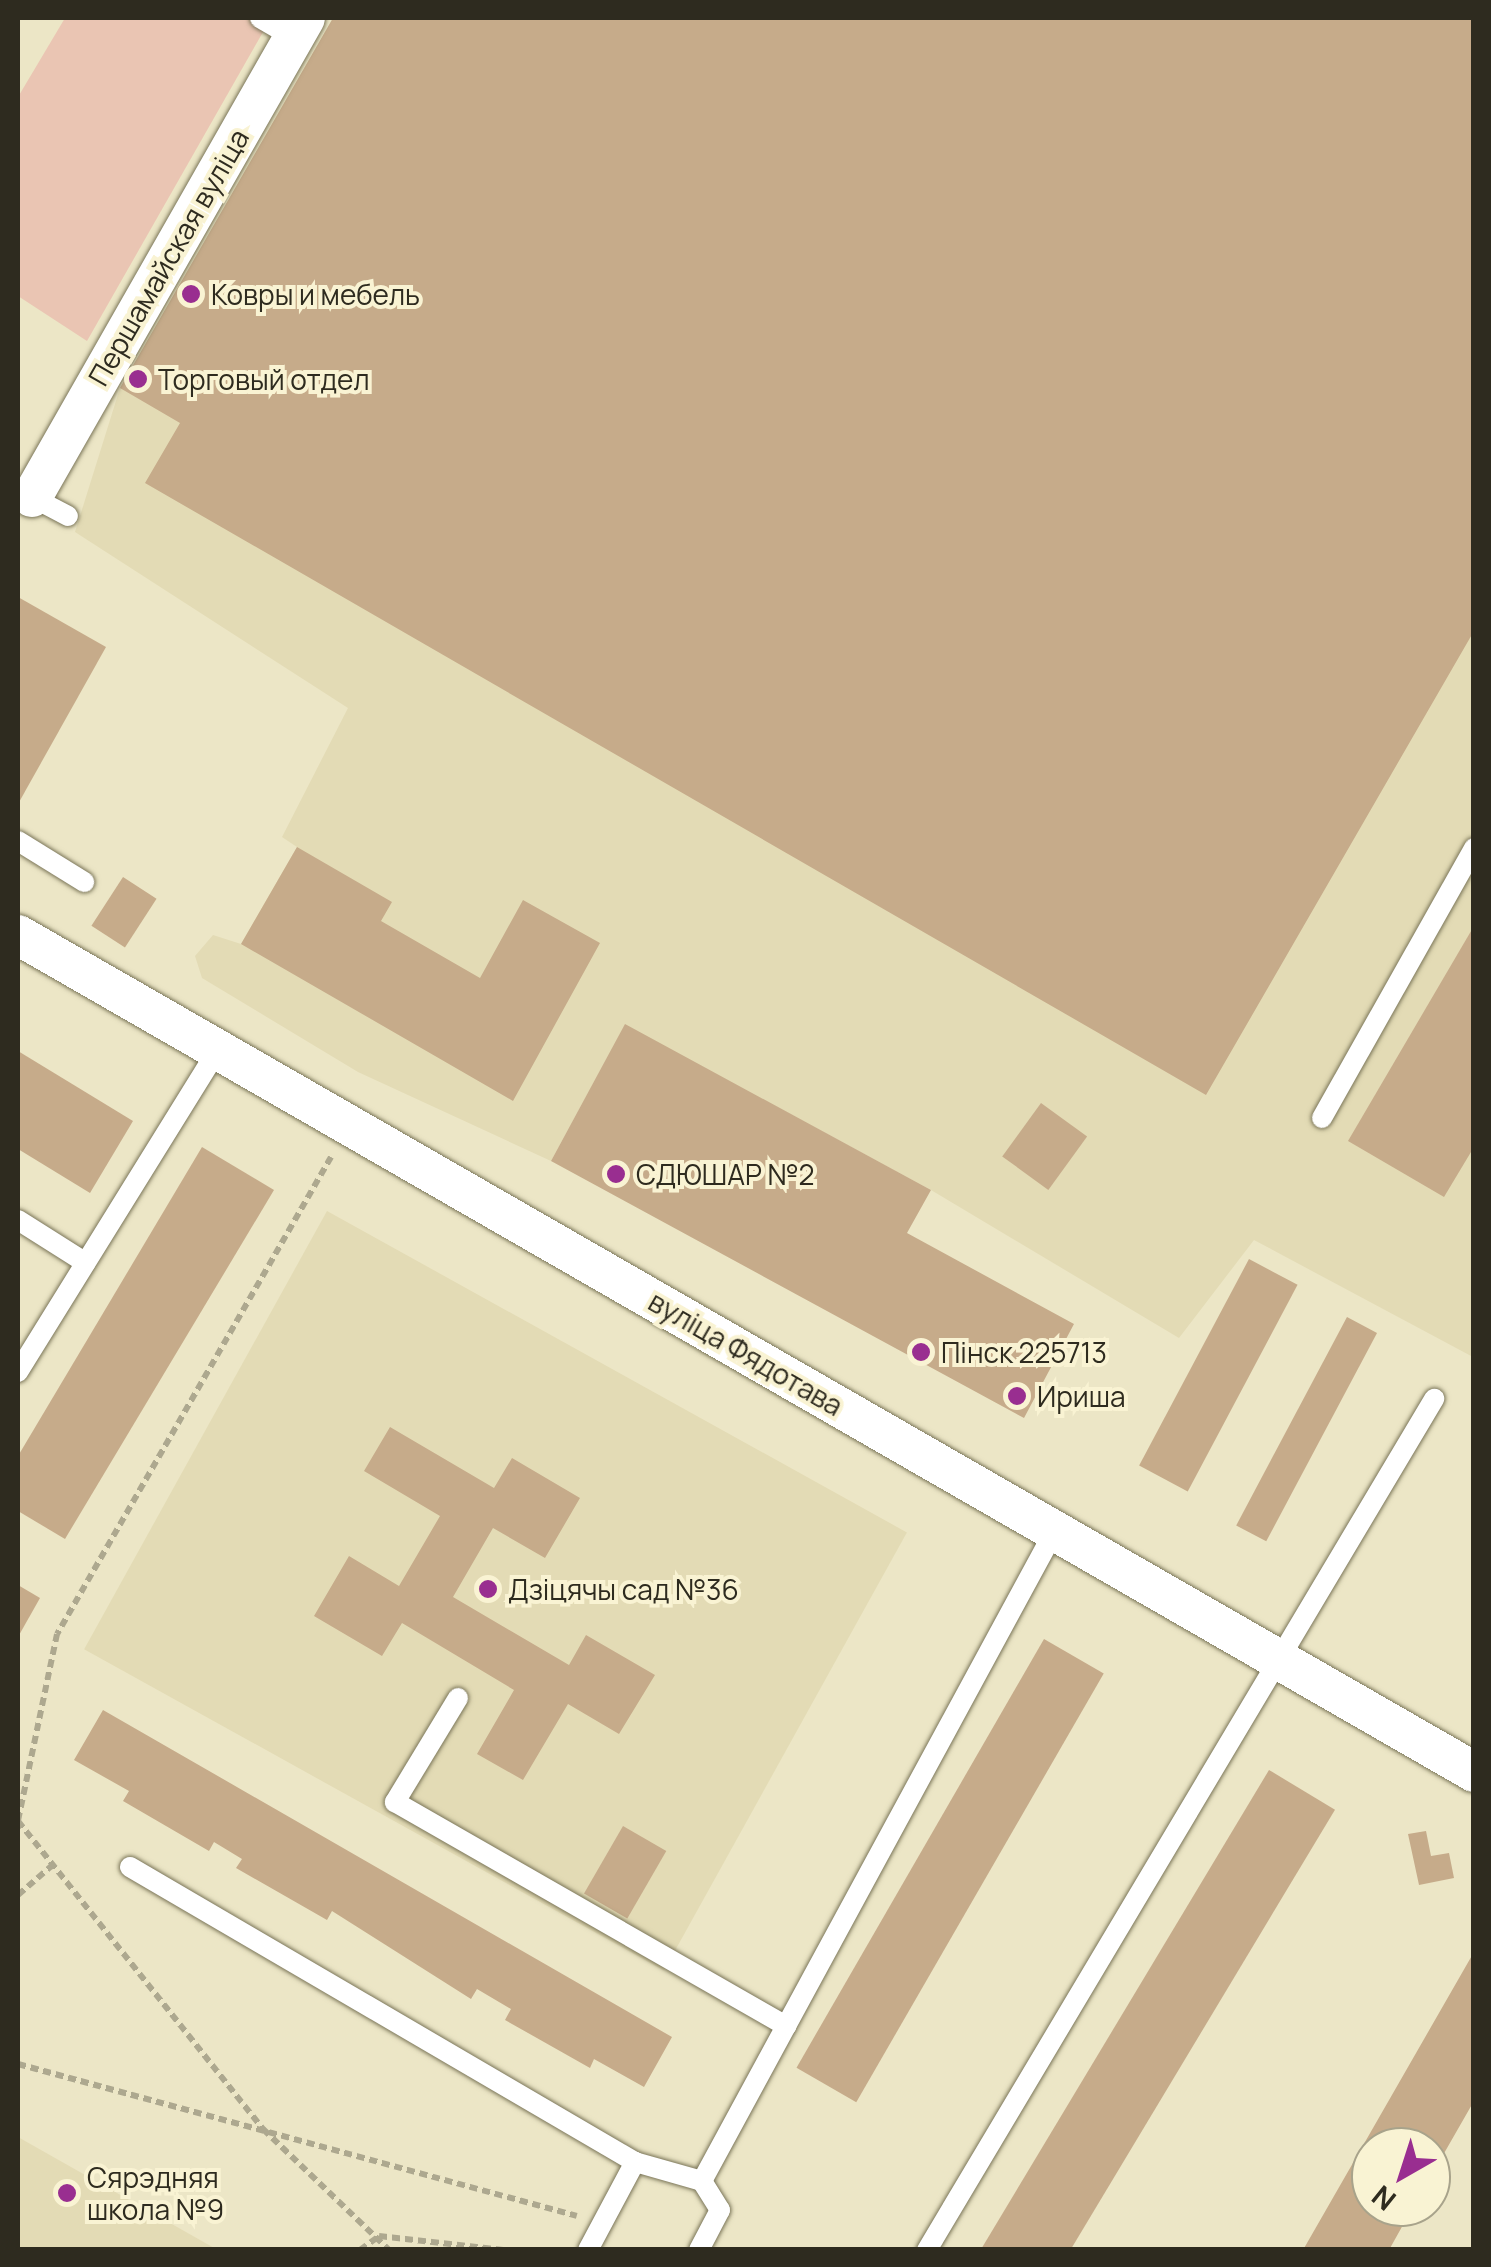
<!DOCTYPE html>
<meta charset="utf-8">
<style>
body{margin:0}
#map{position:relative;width:1491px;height:2267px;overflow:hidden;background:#ece6c6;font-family:Manrope,sans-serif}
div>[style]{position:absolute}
.built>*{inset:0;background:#e3dbb5;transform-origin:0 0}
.green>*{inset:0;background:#eac5b3}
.building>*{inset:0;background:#c6ab8a;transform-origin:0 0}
.path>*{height:6px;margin-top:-3px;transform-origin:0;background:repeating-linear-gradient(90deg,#ada88f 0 8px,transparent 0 13px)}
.roads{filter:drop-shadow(0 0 2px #7a7558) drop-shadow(0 0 2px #7a7558)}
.lane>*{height:20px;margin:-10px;padding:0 10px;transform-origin:10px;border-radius:10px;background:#fff}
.street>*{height:40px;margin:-20px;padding:0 20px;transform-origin:20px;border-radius:20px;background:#fff}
.dots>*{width:28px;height:28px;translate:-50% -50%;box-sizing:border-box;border:5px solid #f9f3d3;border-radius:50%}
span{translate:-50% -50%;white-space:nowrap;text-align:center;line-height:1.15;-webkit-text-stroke:8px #f9f3d3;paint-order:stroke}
.street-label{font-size:28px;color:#2e2b1f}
.poi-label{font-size:28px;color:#2e2b1f}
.left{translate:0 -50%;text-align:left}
.frame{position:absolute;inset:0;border:20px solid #2e2b1f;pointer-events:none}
.north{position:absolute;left:1351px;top:2127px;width:100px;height:100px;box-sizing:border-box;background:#f9f3d3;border:2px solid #a8a38b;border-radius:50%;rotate:219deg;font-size:28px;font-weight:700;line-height:40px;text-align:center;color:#2e2b1f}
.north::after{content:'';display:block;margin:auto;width:35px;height:45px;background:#992e90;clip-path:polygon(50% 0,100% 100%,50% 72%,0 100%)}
</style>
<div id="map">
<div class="built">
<i style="clip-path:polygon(333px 18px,1473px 18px,1473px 1357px,1254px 1240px,1179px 1338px,931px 1190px,625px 1025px,551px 1161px,358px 1072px,202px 978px,195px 956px,213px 935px,241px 944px,297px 847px,282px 837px,348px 708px,75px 532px,120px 388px)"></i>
<i style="left:327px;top:1211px;width:663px;height:501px;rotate:29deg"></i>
<i style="clip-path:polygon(18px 2137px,216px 2249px,18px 2249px)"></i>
</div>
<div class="green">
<i style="clip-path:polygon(65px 18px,271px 18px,87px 341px,18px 296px,18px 97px)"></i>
</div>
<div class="building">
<i style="clip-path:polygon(333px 18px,1474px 18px,1474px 631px,1206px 1095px,145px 483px,180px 423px,120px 388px)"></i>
<i style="clip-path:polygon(18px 597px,106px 647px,18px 804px)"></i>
<i style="clip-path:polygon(297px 847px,392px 902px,381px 921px,480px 978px,523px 900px,600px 943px,513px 1101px,241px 944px)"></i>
<i style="left:123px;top:877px;width:40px;height:58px;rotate:33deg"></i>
<i style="clip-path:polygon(1474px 926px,1474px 1147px,1444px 1197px,1348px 1141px)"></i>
<i style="clip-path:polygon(625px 1024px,931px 1190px,907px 1233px,1074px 1324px,1024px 1418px,551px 1161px)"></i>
<i style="clip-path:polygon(18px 1051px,133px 1121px,90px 1193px,18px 1149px)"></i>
<i style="left:1041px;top:1103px;width:57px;height:66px;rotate:36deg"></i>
<i style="clip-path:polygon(202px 1147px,274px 1190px,65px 1539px,18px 1511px,18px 1456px)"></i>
<i style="left:1249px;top:1259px;width:55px;height:234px;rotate:28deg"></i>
<i style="left:1347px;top:1317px;width:34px;height:236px;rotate:28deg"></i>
<i style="clip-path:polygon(390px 1427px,494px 1488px,512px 1458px,580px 1498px,545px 1558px,493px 1528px,453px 1597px,569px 1665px,586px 1635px,655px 1675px,619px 1734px,568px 1704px,523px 1780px,477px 1754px,514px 1690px,402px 1623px,382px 1656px,314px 1616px,349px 1556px,399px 1586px,440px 1516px,364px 1471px)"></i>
<i style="clip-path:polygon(18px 1585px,40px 1598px,18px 1637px)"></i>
<i style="left:1044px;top:1639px;width:69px;height:495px;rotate:30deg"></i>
<i style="clip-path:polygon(103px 1710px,672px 2037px,644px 2087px,594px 2059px,590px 2068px,505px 2020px,511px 2009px,477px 1989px,471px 1999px,332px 1911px,327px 1920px,236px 1868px,242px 1859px,214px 1842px,209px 1851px,123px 1801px,129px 1791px,74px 1760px)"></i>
<i style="left:1269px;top:1770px;width:77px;height:560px;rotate:31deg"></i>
<i style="left:623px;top:1826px;width:50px;height:78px;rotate:30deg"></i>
<i style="clip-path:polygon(1426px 1831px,1431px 1856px,1449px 1853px,1454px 1878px,1419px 1885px,1408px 1834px)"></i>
<i style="clip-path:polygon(1474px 1952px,1474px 2101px,1431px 2176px,1431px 2147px,1371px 2147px,1371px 2207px,1413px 2207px,1389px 2250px,1303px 2250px)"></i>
</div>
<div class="path">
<i style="left:331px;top:1157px;width:550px;rotate:119.87deg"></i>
<i style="left:57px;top:1634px;width:191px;rotate:101.8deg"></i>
<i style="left:18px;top:1821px;width:394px;rotate:51.5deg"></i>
<i style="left:263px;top:2129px;width:175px;rotate:43.8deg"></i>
<i style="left:18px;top:1895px;width:50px;rotate:-41deg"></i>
<i style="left:18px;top:2064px;width:579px;rotate:15.21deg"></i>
<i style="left:360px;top:2250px;width:24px;rotate:-36deg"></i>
<i style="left:379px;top:2236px;width:125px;rotate:6.4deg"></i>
</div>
<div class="roads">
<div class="lane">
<i style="left:260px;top:18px;width:38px;rotate:30deg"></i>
<i style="left:28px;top:495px;width:45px;rotate:27.7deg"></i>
<i style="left:18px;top:841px;width:78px;rotate:31.8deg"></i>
<i style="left:1322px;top:1118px;width:310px;rotate:-60.6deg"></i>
<i style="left:18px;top:1220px;width:80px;rotate:32.3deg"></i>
<i style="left:18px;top:1372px;width:379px;rotate:-58.2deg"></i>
<i style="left:458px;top:1698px;width:122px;rotate:121.2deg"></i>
<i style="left:395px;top:1802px;width:451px;rotate:29.8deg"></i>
<i style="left:130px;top:1867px;width:585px;rotate:30.29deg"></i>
<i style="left:635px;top:2162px;width:70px;rotate:15.8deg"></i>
<i style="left:588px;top:2250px;width:100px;rotate:-61.9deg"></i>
<i style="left:699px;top:2250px;width:45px;rotate:-62.3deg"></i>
<i style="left:720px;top:2210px;width:34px;rotate:-122deg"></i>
<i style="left:702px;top:2181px;width:741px;rotate:-61.53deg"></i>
<i style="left:927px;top:2250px;width:991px;rotate:-59.21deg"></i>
</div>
<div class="street">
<i style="left:32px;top:497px;width:551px;rotate:-60.32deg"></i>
<i style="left:18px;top:935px;width:1679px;rotate:29.89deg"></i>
</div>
</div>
<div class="dots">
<i style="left:191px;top:294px;background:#992e90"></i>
<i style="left:138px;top:379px;background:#992e90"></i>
<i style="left:616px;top:1174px;background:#992e90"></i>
<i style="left:921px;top:1352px;background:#992e90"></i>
<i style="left:1017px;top:1396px;background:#992e90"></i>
<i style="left:488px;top:1589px;background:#992e90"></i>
<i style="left:67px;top:2193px;background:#992e90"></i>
</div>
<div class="street-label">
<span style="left:168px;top:257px;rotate:-60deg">Першамайская вуліца</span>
<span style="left:746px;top:1353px;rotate:30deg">вуліца Фядотава</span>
</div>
<div class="poi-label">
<span class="left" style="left:211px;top:294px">Ковры и мебель</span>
<span class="left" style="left:158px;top:379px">Торговый отдел</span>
<span class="left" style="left:636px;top:1174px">СДЮШАР №2</span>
<span class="left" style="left:941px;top:1352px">Пінск 225713</span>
<span class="left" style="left:1037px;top:1396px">Ириша</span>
<span class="left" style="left:508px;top:1589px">Дзіцячы сад №36</span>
<span class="left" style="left:87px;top:2193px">Сярэдняя<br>школа №9</span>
</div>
<div class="frame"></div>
<div class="north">N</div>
</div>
